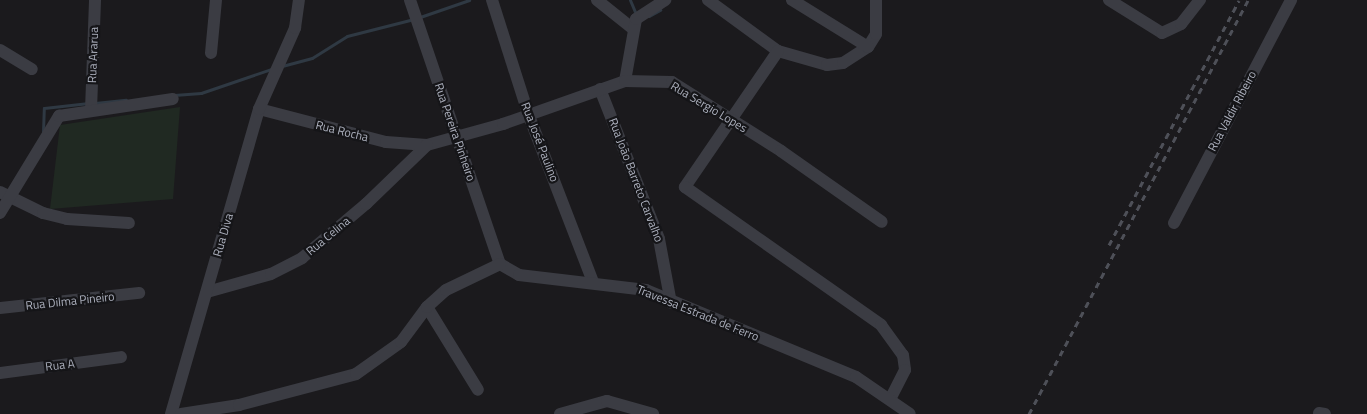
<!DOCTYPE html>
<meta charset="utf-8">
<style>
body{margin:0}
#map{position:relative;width:1367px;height:414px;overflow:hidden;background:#1b1a1d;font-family:"Titillium Web",sans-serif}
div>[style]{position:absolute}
.green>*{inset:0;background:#202922}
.stream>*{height:3px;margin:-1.5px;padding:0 1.5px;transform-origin:1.5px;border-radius:1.5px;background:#2f3943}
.minor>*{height:12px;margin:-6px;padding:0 6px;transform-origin:6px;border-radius:6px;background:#3b3c43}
.rail>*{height:3px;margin-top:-1.5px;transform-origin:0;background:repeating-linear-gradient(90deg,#4e5058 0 6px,transparent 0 11px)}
span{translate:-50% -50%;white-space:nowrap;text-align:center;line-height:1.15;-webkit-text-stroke:4.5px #151518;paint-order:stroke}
.street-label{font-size:12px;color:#acb0bd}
</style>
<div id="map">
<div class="green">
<i style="clip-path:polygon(180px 107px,173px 199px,50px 209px,60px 125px)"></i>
</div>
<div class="stream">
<i style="left:630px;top:0;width:15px;rotate:67deg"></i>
<i style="left:649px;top:16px;width:13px;rotate:-29deg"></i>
<i style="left:420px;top:17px;width:52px;rotate:-19.1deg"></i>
<i style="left:282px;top:66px;width:31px;rotate:-15deg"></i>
<i style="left:312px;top:58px;width:41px;rotate:-32.2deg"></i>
<i style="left:347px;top:36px;width:69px;rotate:-14.2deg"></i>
<i style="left:174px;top:95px;width:27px;rotate:-4deg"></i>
<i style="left:201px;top:93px;width:77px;rotate:-18.9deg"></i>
<i style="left:95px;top:103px;width:31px;rotate:-6deg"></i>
<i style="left:43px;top:132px;width:24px;rotate:-88deg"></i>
<i style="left:44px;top:108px;width:45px;rotate:-6.3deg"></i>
</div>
<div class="minor">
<i style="left:410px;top:0;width:279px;rotate:71.2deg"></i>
<i style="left:492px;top:0;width:122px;rotate:72.3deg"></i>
<i style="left:529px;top:116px;width:178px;rotate:68.9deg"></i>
<i style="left:597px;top:0;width:45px;rotate:38.7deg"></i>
<i style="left:708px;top:0;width:87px;rotate:36.1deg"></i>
<i style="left:778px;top:51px;width:51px;rotate:15.9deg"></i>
<i style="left:827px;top:65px;width:16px;rotate:-7deg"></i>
<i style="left:843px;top:63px;width:30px;rotate:-33deg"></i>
<i style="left:868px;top:47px;width:15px;rotate:-58deg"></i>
<i style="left:876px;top:34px;width:34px;rotate:-90deg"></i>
<i style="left:792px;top:0;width:89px;rotate:31.7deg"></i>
<i style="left:1109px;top:0;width:62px;rotate:31.9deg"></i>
<i style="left:1162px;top:33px;width:21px;rotate:-25deg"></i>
<i style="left:1181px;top:24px;width:31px;rotate:-52deg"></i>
<i style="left:0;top:50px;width:37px;rotate:31deg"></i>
<i style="left:778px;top:51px;width:165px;rotate:124.4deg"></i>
<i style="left:685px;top:187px;width:240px;rotate:35.1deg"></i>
<i style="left:881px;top:325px;width:37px;rotate:54deg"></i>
<i style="left:903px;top:355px;width:15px;rotate:82deg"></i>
<i style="left:905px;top:370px;width:31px;rotate:117deg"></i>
<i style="left:211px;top:53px;width:53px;rotate:-84.6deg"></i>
<i style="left:625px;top:81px;width:63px;rotate:-79.9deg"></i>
<i style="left:636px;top:19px;width:35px;rotate:-33deg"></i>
<i style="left:600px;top:89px;width:161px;rotate:68.5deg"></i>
<i style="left:659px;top:239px;width:65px;rotate:79.4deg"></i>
<i style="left:259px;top:109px;width:131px;rotate:14.6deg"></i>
<i style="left:386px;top:142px;width:41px;rotate:4.2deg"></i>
<i style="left:427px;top:145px;width:79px;rotate:-15.4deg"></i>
<i style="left:503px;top:124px;width:129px;rotate:-19.4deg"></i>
<i style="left:625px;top:81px;width:47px;rotate:1.2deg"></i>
<i style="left:672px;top:82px;width:129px;rotate:32.3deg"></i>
<i style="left:781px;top:151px;width:123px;rotate:35.1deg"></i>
<i style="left:91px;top:110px;width:110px;rotate:-87.9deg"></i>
<i style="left:0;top:192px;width:48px;rotate:26deg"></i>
<i style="left:43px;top:213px;width:25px;rotate:14deg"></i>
<i style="left:67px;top:219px;width:62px;rotate:3.7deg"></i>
<i style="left:0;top:213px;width:114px;rotate:-58.7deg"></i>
<i style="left:59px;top:116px;width:115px;rotate:-8.5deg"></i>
<i style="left:1174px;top:223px;width:252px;rotate:-62.3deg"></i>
<i style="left:500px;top:264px;width:22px;rotate:30deg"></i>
<i style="left:519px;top:275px;width:128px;rotate:6.7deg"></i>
<i style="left:646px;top:290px;width:227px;rotate:22.5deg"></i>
<i style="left:856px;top:377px;width:65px;rotate:34.4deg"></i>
<i style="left:207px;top:292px;width:66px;rotate:-15.7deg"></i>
<i style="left:271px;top:274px;width:35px;rotate:-27deg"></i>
<i style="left:302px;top:258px;width:84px;rotate:-40.2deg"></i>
<i style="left:366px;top:204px;width:85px;rotate:-44deg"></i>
<i style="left:427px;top:307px;width:97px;rotate:58.4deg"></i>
<i style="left:0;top:308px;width:140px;rotate:-6.2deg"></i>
<i style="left:0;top:373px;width:122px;rotate:-7.5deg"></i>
<i style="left:1319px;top:413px;width:6px;rotate:9deg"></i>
<i style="left:171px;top:414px;width:317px;rotate:-73.9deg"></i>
<i style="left:259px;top:109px;width:89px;rotate:-66deg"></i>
<i style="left:295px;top:28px;width:28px;rotate:-82deg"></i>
<i style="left:181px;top:414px;width:59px;rotate:-8.8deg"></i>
<i style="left:239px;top:405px;width:121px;rotate:-14.8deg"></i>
<i style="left:356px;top:374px;width:55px;rotate:-35.4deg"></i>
<i style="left:401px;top:342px;width:44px;rotate:-53.4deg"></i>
<i style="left:427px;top:307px;width:25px;rotate:-42deg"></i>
<i style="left:446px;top:290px;width:60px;rotate:-25.7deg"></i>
<i style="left:560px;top:414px;width:49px;rotate:-15.5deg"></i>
<i style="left:607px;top:401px;width:48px;rotate:15.8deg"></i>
</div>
<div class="rail">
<i style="left:1109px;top:245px;width:277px;rotate:-62deg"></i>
<i style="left:1029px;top:414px;width:468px;rotate:-62.1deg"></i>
</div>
<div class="street-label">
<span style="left:93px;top:55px;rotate:-88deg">Rua Ararua</span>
<span style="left:709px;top:107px;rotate:31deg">Rua Sergio Lopes</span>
<span style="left:1232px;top:111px;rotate:-62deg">Rua Valdir Ribeiro</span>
<span style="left:342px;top:131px;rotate:14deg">Rua Rocha</span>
<span style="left:455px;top:132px;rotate:71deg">Rua Pereira Pinheiro</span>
<span style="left:540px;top:142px;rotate:69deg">Rua José Paulino</span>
<span style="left:636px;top:180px;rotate:69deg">Rua João Barreto Carvalho</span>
<span style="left:223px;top:235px;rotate:-74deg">Rua Diva</span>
<span style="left:328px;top:236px;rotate:-40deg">Rua Celina</span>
<span style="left:70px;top:301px;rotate:-6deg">Rua Dilma Pineiro</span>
<span style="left:698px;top:313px;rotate:22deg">Travessa Estrada de Ferro</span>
<span style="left:60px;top:365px;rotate:-7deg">Rua A</span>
</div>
</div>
